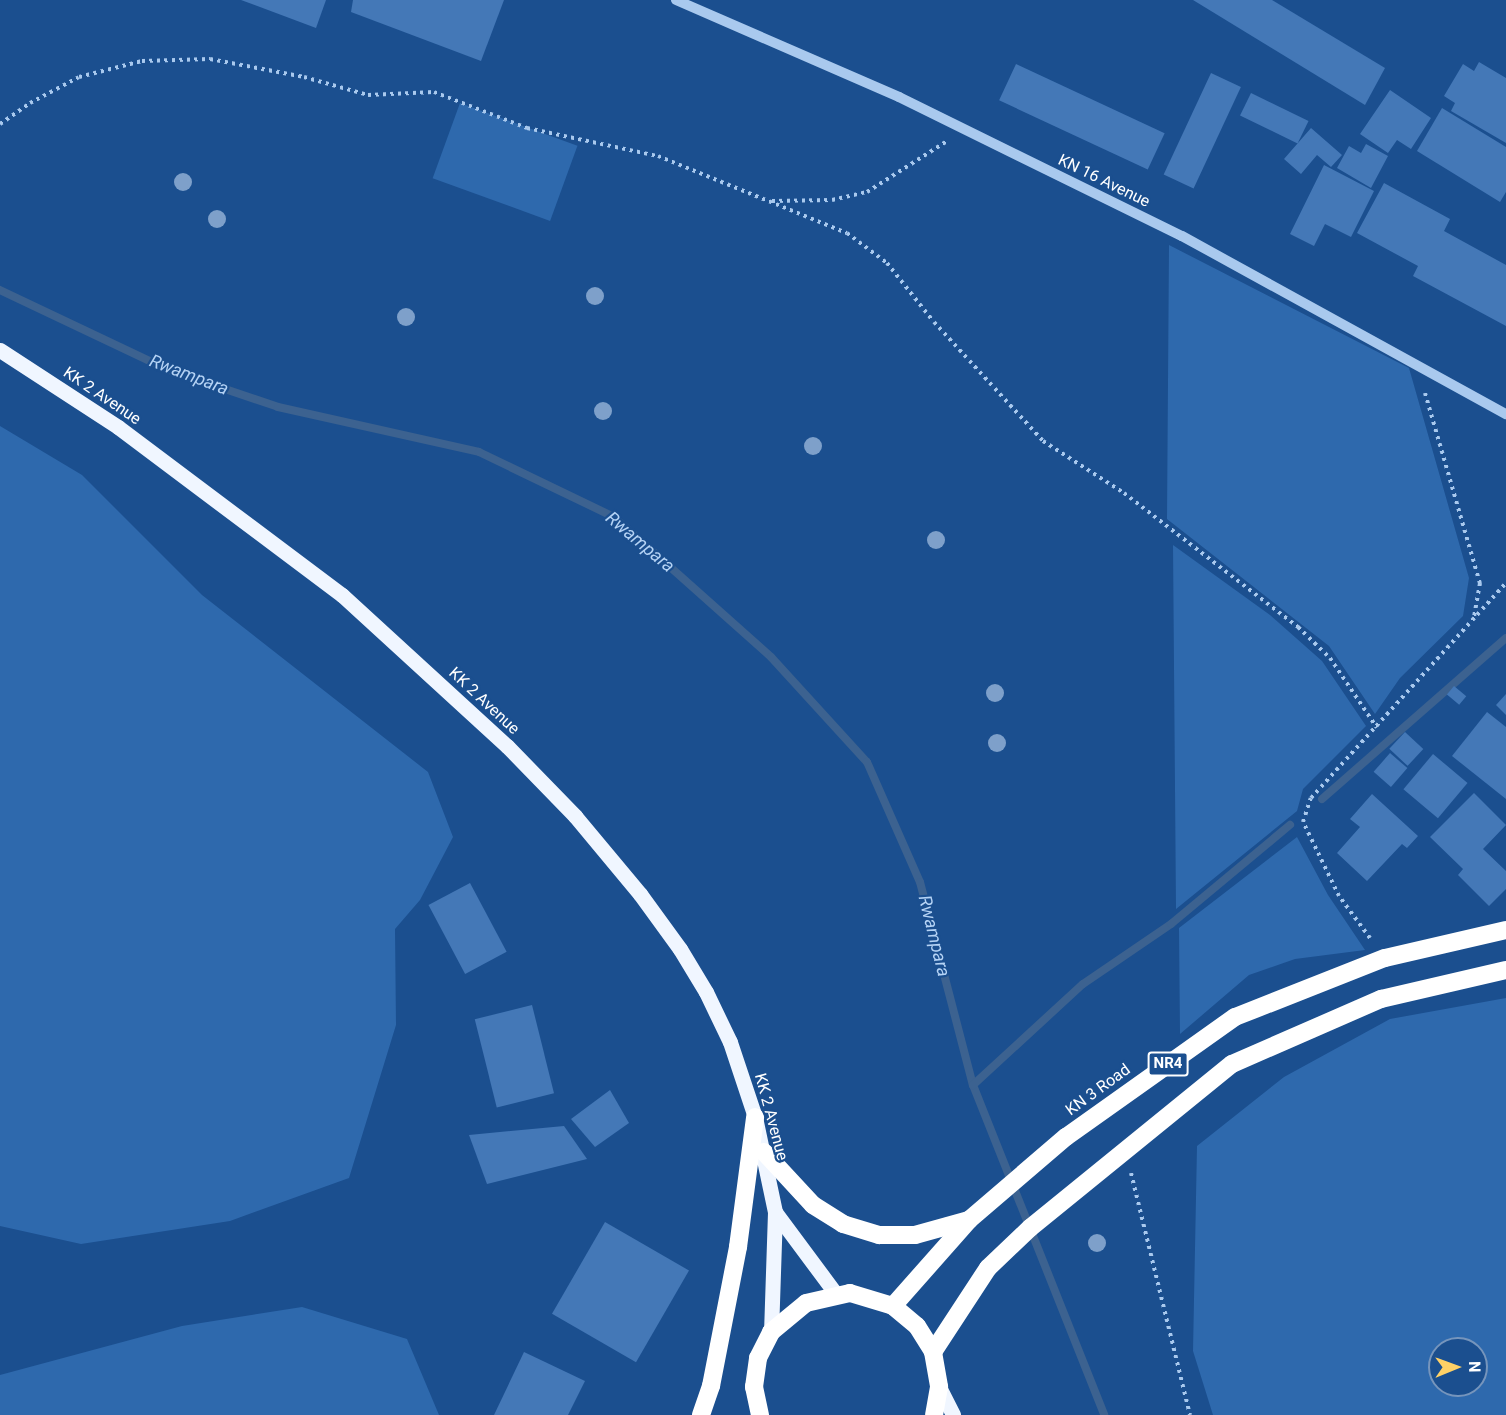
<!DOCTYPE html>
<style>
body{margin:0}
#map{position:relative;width:1506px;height:1415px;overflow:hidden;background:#1b4f8f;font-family:Roboto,sans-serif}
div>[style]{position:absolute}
.green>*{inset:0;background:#2e69ad;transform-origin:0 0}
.stream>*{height:8px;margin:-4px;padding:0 4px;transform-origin:4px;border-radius:4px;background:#3c6290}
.building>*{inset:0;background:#4478b7;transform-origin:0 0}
.path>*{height:4px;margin-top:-2px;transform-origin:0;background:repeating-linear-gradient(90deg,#a9c9ee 0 3px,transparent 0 7.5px)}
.minor>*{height:10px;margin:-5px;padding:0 5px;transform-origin:5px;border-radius:5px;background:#a9c9ee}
.major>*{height:15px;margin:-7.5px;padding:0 7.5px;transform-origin:7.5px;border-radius:7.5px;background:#f0f6ff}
.highway>*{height:18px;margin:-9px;padding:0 9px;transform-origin:9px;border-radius:9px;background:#fff}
.trees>*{width:18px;height:18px;margin:-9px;border-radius:50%;background:#7ea0ca}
span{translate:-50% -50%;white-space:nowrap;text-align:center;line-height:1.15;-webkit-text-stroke:4.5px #1b4f8f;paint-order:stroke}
.shield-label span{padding:2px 4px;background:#1b4f8f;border:2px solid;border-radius:4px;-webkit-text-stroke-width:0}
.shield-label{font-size:15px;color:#fff;font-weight:700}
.street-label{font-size:16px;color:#fff}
.water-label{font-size:18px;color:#b5d3f5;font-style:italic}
.north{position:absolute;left:1428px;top:1337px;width:60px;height:60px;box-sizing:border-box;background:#1b4f8f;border:2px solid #7695bc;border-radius:50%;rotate:89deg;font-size:16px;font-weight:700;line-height:24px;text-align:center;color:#fff}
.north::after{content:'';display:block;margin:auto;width:21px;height:27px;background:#ffd166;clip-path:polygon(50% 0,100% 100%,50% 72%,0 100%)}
</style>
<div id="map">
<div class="green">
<i style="left:460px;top:103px;width:125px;height:80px;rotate:20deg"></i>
<i style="clip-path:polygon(1169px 245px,1409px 368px,1469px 578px,1463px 616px,1400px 678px,1375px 714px,1329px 646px,1167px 519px)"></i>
<i style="clip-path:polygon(0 426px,82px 475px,202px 595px,428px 772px,453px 837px,420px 900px,395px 929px,396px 1025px,349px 1178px,230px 1221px,81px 1244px,0 1226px)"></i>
<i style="clip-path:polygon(1173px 545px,1270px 615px,1322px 661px,1366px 726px,1303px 789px,1297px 811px,1176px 909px)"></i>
<i style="clip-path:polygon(1297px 837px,1328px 895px,1365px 950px,1295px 959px,1249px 975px,1180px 1034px,1179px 928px)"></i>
<i style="clip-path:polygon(evenodd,1506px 998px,1506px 1415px,1213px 1415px,1193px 1351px,1197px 1146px,1284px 1077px,1390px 1019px,1506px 998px,1440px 1349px,1476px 1349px,1476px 1385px,1440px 1385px,1440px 1349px)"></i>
<i style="clip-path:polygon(302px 1307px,407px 1339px,439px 1415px,0 1415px,0 1375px,182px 1326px)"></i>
</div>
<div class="stream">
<i style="left:0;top:290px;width:184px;rotate:25.4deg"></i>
<i style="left:166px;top:369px;width:118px;rotate:18.7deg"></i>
<i style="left:278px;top:407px;width:206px;rotate:12.6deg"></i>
<i style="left:479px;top:452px;width:150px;rotate:25.7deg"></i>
<i style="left:614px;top:517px;width:210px;rotate:41.7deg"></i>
<i style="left:771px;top:657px;width:142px;rotate:47.6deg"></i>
<i style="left:867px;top:762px;width:131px;rotate:66.2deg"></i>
<i style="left:920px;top:882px;width:210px;rotate:75.4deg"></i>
<i style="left:973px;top:1085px;width:355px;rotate:68.3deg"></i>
<i style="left:1322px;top:799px;width:244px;rotate:-41.2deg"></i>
<i style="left:973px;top:1085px;width:149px;rotate:-42.6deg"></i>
<i style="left:1083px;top:984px;width:107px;rotate:-34.3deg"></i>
<i style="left:1171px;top:924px;width:155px;rotate:-39.8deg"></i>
</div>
<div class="building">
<i style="clip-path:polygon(241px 0,326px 0,316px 28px)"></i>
<i style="clip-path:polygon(353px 0,504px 0,481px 61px,351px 12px)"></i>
<i style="clip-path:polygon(1193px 0,1272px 0,1385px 68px,1365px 105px)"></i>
<i style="clip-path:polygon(1479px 62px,1506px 78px,1506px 143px,1451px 111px,1455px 103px,1444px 96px,1463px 64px,1474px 71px)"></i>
<i style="left:1016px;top:64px;width:164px;height:40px;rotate:25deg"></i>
<i style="left:1211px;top:73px;width:33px;height:112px;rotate:25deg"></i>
<i style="clip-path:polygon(1390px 90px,1431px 118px,1411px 149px,1397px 140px,1388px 153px,1360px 134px)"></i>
<i style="left:1251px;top:93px;width:64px;height:25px;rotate:26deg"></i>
<i style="clip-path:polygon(1442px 108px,1506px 147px,1506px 192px,1500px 202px,1417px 151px)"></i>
<i style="clip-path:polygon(1311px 128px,1342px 155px,1331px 167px,1317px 155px,1301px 174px,1284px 159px)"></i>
<i style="clip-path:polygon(1366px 144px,1388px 156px,1371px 188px,1337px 168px,1349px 146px,1361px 153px)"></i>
<i style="clip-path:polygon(1324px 165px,1374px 191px,1351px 237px,1325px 224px,1314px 246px,1290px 234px)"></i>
<i style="clip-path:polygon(1384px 183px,1450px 219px,1444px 231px,1506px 265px,1506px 326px,1413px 276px,1418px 266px,1357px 233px)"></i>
<i style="left:1454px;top:686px;width:16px;height:11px;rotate:40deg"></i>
<i style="clip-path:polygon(1506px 694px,1506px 715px,1496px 705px)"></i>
<i style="clip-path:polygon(1487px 712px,1506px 727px,1506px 799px,1452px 756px)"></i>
<i style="left:1405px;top:732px;width:25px;height:23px;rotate:43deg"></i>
<i style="left:1390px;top:753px;width:23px;height:25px;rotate:41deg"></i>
<i style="left:1433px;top:754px;width:45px;height:46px;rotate:40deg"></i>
<i style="clip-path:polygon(1474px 793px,1506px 825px,1483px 849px,1506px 871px,1506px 889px,1489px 906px,1458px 875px,1463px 869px,1430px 837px)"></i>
<i style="clip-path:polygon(1372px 794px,1418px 836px,1407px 848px,1402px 844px,1367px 881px,1337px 853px,1360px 827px,1350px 819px)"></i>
<i style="left:470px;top:883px;width:78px;height:47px;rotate:62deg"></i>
<i style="left:532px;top:1005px;width:91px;height:59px;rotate:76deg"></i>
<i style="clip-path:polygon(610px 1090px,629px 1123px,595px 1147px,571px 1119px)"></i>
<i style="clip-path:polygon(564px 1126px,587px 1159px,487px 1184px,469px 1135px)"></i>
<i style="left:605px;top:1222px;width:97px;height:106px;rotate:30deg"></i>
<i style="clip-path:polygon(524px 1352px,585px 1381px,568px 1415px,494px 1415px)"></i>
</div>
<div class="path">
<i style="left:0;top:124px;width:37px;rotate:-35deg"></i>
<i style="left:30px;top:103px;width:55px;rotate:-28deg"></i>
<i style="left:79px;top:77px;width:65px;rotate:-14.3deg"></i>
<i style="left:142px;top:61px;width:68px;rotate:-1.7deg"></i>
<i style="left:210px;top:59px;width:96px;rotate:10.8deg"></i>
<i style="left:304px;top:77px;width:66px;rotate:15.7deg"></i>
<i style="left:368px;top:95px;width:66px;rotate:-2.6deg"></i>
<i style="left:434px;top:92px;width:100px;rotate:21.2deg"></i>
<i style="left:527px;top:128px;width:134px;rotate:12.1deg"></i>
<i style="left:658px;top:156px;width:204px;rotate:22.2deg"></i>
<i style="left:847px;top:233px;width:50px;rotate:36.9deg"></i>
<i style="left:887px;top:263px;width:75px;rotate:51.5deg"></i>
<i style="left:934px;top:322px;width:161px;rotate:47.5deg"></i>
<i style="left:1043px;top:441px;width:96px;rotate:32.7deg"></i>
<i style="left:1124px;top:493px;width:220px;rotate:37.6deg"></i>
<i style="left:1298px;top:627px;width:45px;rotate:44.1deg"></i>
<i style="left:1330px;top:658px;width:84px;rotate:56.1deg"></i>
<i style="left:772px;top:201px;width:60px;rotate:-1deg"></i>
<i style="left:832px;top:200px;width:36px;rotate:-13deg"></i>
<i style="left:867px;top:192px;width:95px;rotate:-32.5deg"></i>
<i style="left:1425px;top:393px;width:198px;rotate:73.9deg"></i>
<i style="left:1480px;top:583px;width:35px;rotate:100deg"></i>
<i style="left:1370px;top:938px;width:52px;rotate:-126.4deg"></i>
<i style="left:1339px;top:896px;width:82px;rotate:-115.9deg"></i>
<i style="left:1303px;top:822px;width:25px;rotate:-72deg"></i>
<i style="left:1311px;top:798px;width:290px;rotate:-47.8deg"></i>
<i style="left:1131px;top:1173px;width:249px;rotate:76.3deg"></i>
</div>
<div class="minor">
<i style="left:676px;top:0;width:243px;rotate:23.5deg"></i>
<i style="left:899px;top:97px;width:315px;rotate:26.2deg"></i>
<i style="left:1182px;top:236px;width:370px;rotate:28.8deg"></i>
</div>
<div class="major">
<i style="left:0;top:350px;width:141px;rotate:33.1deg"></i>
<i style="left:118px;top:427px;width:280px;rotate:36.9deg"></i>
<i style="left:342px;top:595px;width:224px;rotate:42.5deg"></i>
<i style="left:507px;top:746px;width:98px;rotate:45.8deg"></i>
<i style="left:575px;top:816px;width:102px;rotate:50.2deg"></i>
<i style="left:640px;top:894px;width:68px;rotate:54deg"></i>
<i style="left:680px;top:949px;width:50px;rotate:58.8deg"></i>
<i style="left:706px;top:992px;width:55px;rotate:64.4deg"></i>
<i style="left:730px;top:1042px;width:79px;rotate:71.6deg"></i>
<i style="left:755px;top:1117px;width:97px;rotate:78.1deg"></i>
<i style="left:775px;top:1212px;width:120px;rotate:91.9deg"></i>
<i style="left:775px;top:1212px;width:102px;rotate:53.4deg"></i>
<i style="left:939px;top:1387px;width:31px;rotate:63deg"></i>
</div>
<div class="highway">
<i style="left:764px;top:1152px;width:72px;rotate:47.2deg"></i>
<i style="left:813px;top:1205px;width:36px;rotate:32deg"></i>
<i style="left:843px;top:1224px;width:38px;rotate:17deg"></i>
<i style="left:879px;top:1235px;width:36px"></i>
<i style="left:915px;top:1235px;width:56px;rotate:-15.5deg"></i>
<i style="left:893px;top:1306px;width:115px;rotate:-48.5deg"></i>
<i style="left:969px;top:1220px;width:128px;rotate:-40.6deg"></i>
<i style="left:1066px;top:1137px;width:207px;rotate:-35.4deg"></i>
<i style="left:1235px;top:1017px;width:161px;rotate:-21.5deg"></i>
<i style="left:1385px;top:958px;width:124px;rotate:-13deg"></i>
<i style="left:933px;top:1352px;width:100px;rotate:-56.8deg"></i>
<i style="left:988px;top:1268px;width:58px;rotate:-43.6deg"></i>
<i style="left:1030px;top:1228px;width:260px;rotate:-39.1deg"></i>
<i style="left:1232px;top:1064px;width:163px;rotate:-23.6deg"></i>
<i style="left:1381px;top:999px;width:128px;rotate:-13.1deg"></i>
<i style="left:701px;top:1415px;width:31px;rotate:-71deg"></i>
<i style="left:711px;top:1386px;width:142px;rotate:-79deg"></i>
<i style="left:738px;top:1247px;width:131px;rotate:-82.5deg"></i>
<i style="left:760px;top:1415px;width:29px;rotate:-102deg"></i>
<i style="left:754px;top:1387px;width:29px;rotate:-82deg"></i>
<i style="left:758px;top:1358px;width:29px;rotate:-63deg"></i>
<i style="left:771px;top:1332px;width:45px;rotate:-39.6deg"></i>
<i style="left:806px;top:1303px;width:45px;rotate:-12.8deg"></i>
<i style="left:850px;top:1293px;width:45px;rotate:16.8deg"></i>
<i style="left:893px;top:1306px;width:31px;rotate:40deg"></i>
<i style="left:917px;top:1326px;width:31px;rotate:58deg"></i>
<i style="left:933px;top:1352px;width:36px;rotate:80deg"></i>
<i style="left:939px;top:1387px;width:28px;rotate:100deg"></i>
</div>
<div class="trees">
<i style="left:183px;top:182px"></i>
<i style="left:217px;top:219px"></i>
<i style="left:595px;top:296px"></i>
<i style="left:406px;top:317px"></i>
<i style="left:603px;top:411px"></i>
<i style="left:813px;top:446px"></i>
<i style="left:936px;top:540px"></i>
<i style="left:995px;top:693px"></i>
<i style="left:997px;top:743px"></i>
<i style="left:1097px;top:1243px"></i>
</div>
<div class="shield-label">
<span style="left:1168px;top:1064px">NR4</span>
</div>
<div class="street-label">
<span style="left:1104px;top:181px;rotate:26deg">KN 16 Avenue</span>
<span style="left:102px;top:396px;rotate:34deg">KK 2 Avenue</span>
<span style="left:484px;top:701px;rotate:43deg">KK 2 Avenue</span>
<span style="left:1098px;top:1090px;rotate:-36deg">KN 3 Road</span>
<span style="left:771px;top:1117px;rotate:75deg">KK 2 Avenue</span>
</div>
<div class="water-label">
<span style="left:189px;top:375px;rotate:21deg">Rwampara</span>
<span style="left:640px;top:542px;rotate:40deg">Rwampara</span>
<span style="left:934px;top:936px;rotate:76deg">Rwampara</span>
</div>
<div class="north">N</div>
</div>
